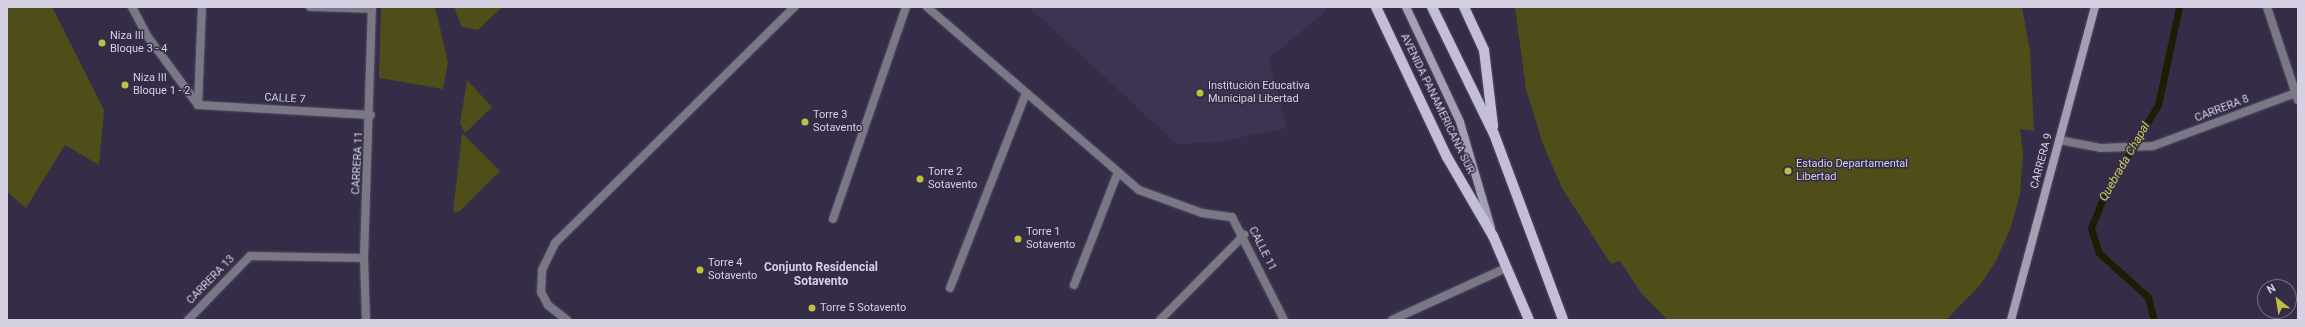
<!DOCTYPE html>
<meta charset="utf-8">
<style>
body{margin:0}
#map{position:relative;width:2305px;height:327px;overflow:hidden;background:#352d47;font-family:Roboto,sans-serif}
div>[style]{position:absolute}
.built>*{inset:0;background:#3d3454}
.green>*{inset:0;background:#4f4e19}
.stream>*{height:7px;margin:-3.5px;padding:0 3.5px;transform-origin:3.5px;border-radius:3.5px;background:#1e1d03}
.roads{filter:drop-shadow(0 0 1px #524b63) drop-shadow(0 0 1px #524b63)}
.minor>*{height:8px;margin:-4px;padding:0 4px;transform-origin:4px;border-radius:4px;background:#7b7885}
.tertiary>*{height:8px;margin:-4px;padding:0 4px;transform-origin:4px;border-radius:4px;background:#7b7885}
.secondary>*{height:8px;margin:-4px;padding:0 4px;transform-origin:4px;border-radius:4px;background:#a59fb4}
.primary>*{height:10px;margin:-5px;padding:0 5px;transform-origin:5px;border-radius:5px;background:#c4bed9}
.dots>*{width:11px;height:11px;translate:-50% -50%;box-sizing:border-box;border:2px solid #352d47;border-radius:50%}
span{translate:-50% -50%;white-space:nowrap;text-align:center;line-height:1.15;-webkit-text-stroke:3px #352d47;paint-order:stroke}
.poi-label{font-size:11px;color:#d5d1e2}
.left{translate:0 -50%;text-align:left}
.street-label{font-size:11px;color:#d5d1e2}
.water-label{font-size:12px;color:#cac853;font-style:italic}
.neighbourhood-label{font-size:12px;color:#d5d1e2;font-weight:700}
.frame{position:absolute;inset:0;border:8px solid #d5d1e2;pointer-events:none}
.north{position:absolute;left:2257px;top:279px;width:40px;height:40px;box-sizing:border-box;background:#352d47;border:1px solid #756f85;border-radius:50%;rotate:330deg;font-size:11px;font-weight:700;line-height:16px;text-align:center;color:#d5d1e2}
.north::after{content:'';display:block;margin:auto;width:14px;height:18px;background:#c1be40;clip-path:polygon(50% 0,100% 100%,50% 72%,0 100%)}
</style>
<div id="map">
<div class="built">
<i style="clip-path:polygon(1029px 7px,1325px 7px,1327px 10px,1268px 59px,1287px 128px,1217px 142px,1177px 144px)"></i>
</div>
<div class="green">
<i style="clip-path:polygon(7px 7px,52px 7px,104px 110px,99px 165px,65px 145px,26px 208px,7px 192px)"></i>
<i style="clip-path:polygon(381px 7px,435px 7px,448px 62px,443px 89px,379px 78px)"></i>
<i style="clip-path:polygon(454px 7px,502px 7px,478px 30px,462px 27px)"></i>
<i style="clip-path:polygon(1515px 7px,2022px 7px,2030px 51px,2034px 131px,2020px 129px,2023px 153px,2020px 194px,2011px 227px,1996px 261px,1980px 285px,1946px 320px,1668px 320px,1642px 294px,1620px 261px,1611px 264px,1562px 188px,1543px 144px,1526px 89px)"></i>
<i style="clip-path:polygon(467px 80px,492px 107px,465px 133px,460px 124px)"></i>
<i style="clip-path:polygon(462px 133px,500px 171px,460px 211px,453px 213px)"></i>
</div>
<div class="stream">
<i style="left:2154px;top:320px;width:24px;rotate:-105deg"></i>
<i style="left:2148px;top:297px;width:66px;rotate:-138.1deg"></i>
<i style="left:2099px;top:253px;width:26px;rotate:-108deg"></i>
<i style="left:2091px;top:228px;width:38px;rotate:-68deg"></i>
<i style="left:2105px;top:193px;width:103px;rotate:-58.9deg"></i>
<i style="left:2158px;top:105px;width:100px;rotate:-77.9deg"></i>
</div>
<div class="roads">
<div class="minor">
<i style="left:132px;top:7px;width:34px;rotate:62deg"></i>
<i style="left:148px;top:37px;width:84px;rotate:53.7deg"></i>
<i style="left:310px;top:7px;width:62px;rotate:1.8deg"></i>
<i style="left:927px;top:7px;width:280px;rotate:40.8deg"></i>
<i style="left:1139px;top:190px;width:67px;rotate:20.1deg"></i>
<i style="left:1202px;top:213px;width:30px;rotate:8deg"></i>
<i style="left:1232px;top:217px;width:115px;rotate:63.2deg"></i>
<i style="left:2267px;top:7px;width:98px;rotate:71.6deg"></i>
<i style="left:198px;top:105px;width:173px;rotate:3.3deg"></i>
<i style="left:198px;top:105px;width:98px;rotate:-87.7deg"></i>
<i style="left:2059px;top:140px;width:43px;rotate:10.8deg"></i>
<i style="left:2101px;top:148px;width:52px;rotate:-2.2deg"></i>
<i style="left:2153px;top:146px;width:155px;rotate:-20.4deg"></i>
<i style="left:833px;top:219px;width:224px;rotate:-71deg"></i>
<i style="left:1074px;top:285px;width:121px;rotate:-68.7deg"></i>
<i style="left:950px;top:288px;width:209px;rotate:-68.7deg"></i>
<i style="left:188px;top:320px;width:89px;rotate:-45.9deg"></i>
<i style="left:250px;top:256px;width:114px;rotate:1deg"></i>
<i style="left:567px;top:320px;width:24px;rotate:-142deg"></i>
<i style="left:548px;top:305px;width:15px;rotate:-118deg"></i>
<i style="left:541px;top:292px;width:22px;rotate:-87deg"></i>
<i style="left:542px;top:270px;width:30px;rotate:-64deg"></i>
<i style="left:555px;top:243px;width:336px;rotate:-44.6deg"></i>
<i style="left:1160px;top:320px;width:120px;rotate:-45.3deg"></i>
<i style="left:1392px;top:320px;width:125px;rotate:-24.5deg"></i>
</div>
<div class="tertiary">
<i style="left:366px;top:320px;width:62px;rotate:-91.8deg"></i>
<i style="left:364px;top:258px;width:251px;rotate:-88.2deg"></i>
</div>
<div class="secondary">
<i style="left:1406px;top:7px;width:127px;rotate:64.8deg"></i>
<i style="left:1460px;top:122px;width:110px;rotate:73.7deg"></i>
<i style="left:2011px;top:320px;width:324px;rotate:-75deg"></i>
</div>
<div class="primary">
<i style="left:1376px;top:7px;width:166px;rotate:64.7deg"></i>
<i style="left:1447px;top:157px;width:91px;rotate:59.8deg"></i>
<i style="left:1493px;top:236px;width:91px;rotate:66.8deg"></i>
<i style="left:1432px;top:7px;width:141px;rotate:64deg"></i>
<i style="left:1494px;top:134px;width:198px;rotate:69.6deg"></i>
<i style="left:1464px;top:7px;width:47px;rotate:65.1deg"></i>
<i style="left:1484px;top:50px;width:77px;rotate:83.2deg"></i>
</div>
</div>
<div class="dots">
<i style="left:102px;top:43px;background:#c1be40"></i>
<i style="left:125px;top:85px;background:#c1be40"></i>
<i style="left:1200px;top:93px;background:#c1be40"></i>
<i style="left:805px;top:122px;background:#c1be40"></i>
<i style="left:1788px;top:171px;background:#c1be40"></i>
<i style="left:920px;top:179px;background:#c1be40"></i>
<i style="left:1018px;top:239px;background:#c1be40"></i>
<i style="left:700px;top:270px;background:#c1be40"></i>
<i style="left:812px;top:308px;background:#c1be40"></i>
</div>
<div class="poi-label">
<span class="left" style="left:110px;top:43px">Niza III<br>Bloque 3 - 4</span>
<span class="left" style="left:133px;top:85px">Niza III<br>Bloque 1 - 2</span>
<span class="left" style="left:1208px;top:93px">Institución Educativa<br>Municipal Libertad</span>
<span class="left" style="left:813px;top:122px">Torre 3<br>Sotavento</span>
<span class="left" style="left:1796px;top:171px">Estadio Departamental<br>Libertad</span>
<span class="left" style="left:928px;top:179px">Torre 2<br>Sotavento</span>
<span class="left" style="left:1026px;top:239px">Torre 1<br>Sotavento</span>
<span class="left" style="left:708px;top:270px">Torre 4<br>Sotavento</span>
<span class="left" style="left:820px;top:308px">Torre 5 Sotavento</span>
</div>
<div class="street-label">
<span style="left:285px;top:99px;rotate:3deg">CALLE 7</span>
<span style="left:1437px;top:104px;rotate:64deg">AVENIDA PANAMERICANA SUR</span>
<span style="left:2222px;top:109px;rotate:-21deg">CARRERA 8</span>
<span style="left:2042px;top:161px;rotate:-75deg">CARRERA 9</span>
<span style="left:358px;top:163px;rotate:-87deg">CARRERA 11</span>
<span style="left:1262px;top:249px;rotate:63deg">CALLE 11</span>
<span style="left:211px;top:280px;rotate:-46deg">CARRERA 13</span>
</div>
<div class="water-label">
<span style="left:2125px;top:162px;rotate:-60deg">Quebrada Chapal</span>
</div>
<div class="neighbourhood-label">
<span style="left:821px;top:275px">Conjunto Residencial<br>Sotavento</span>
</div>
<div class="frame"></div>
<div class="north">N</div>
</div>
